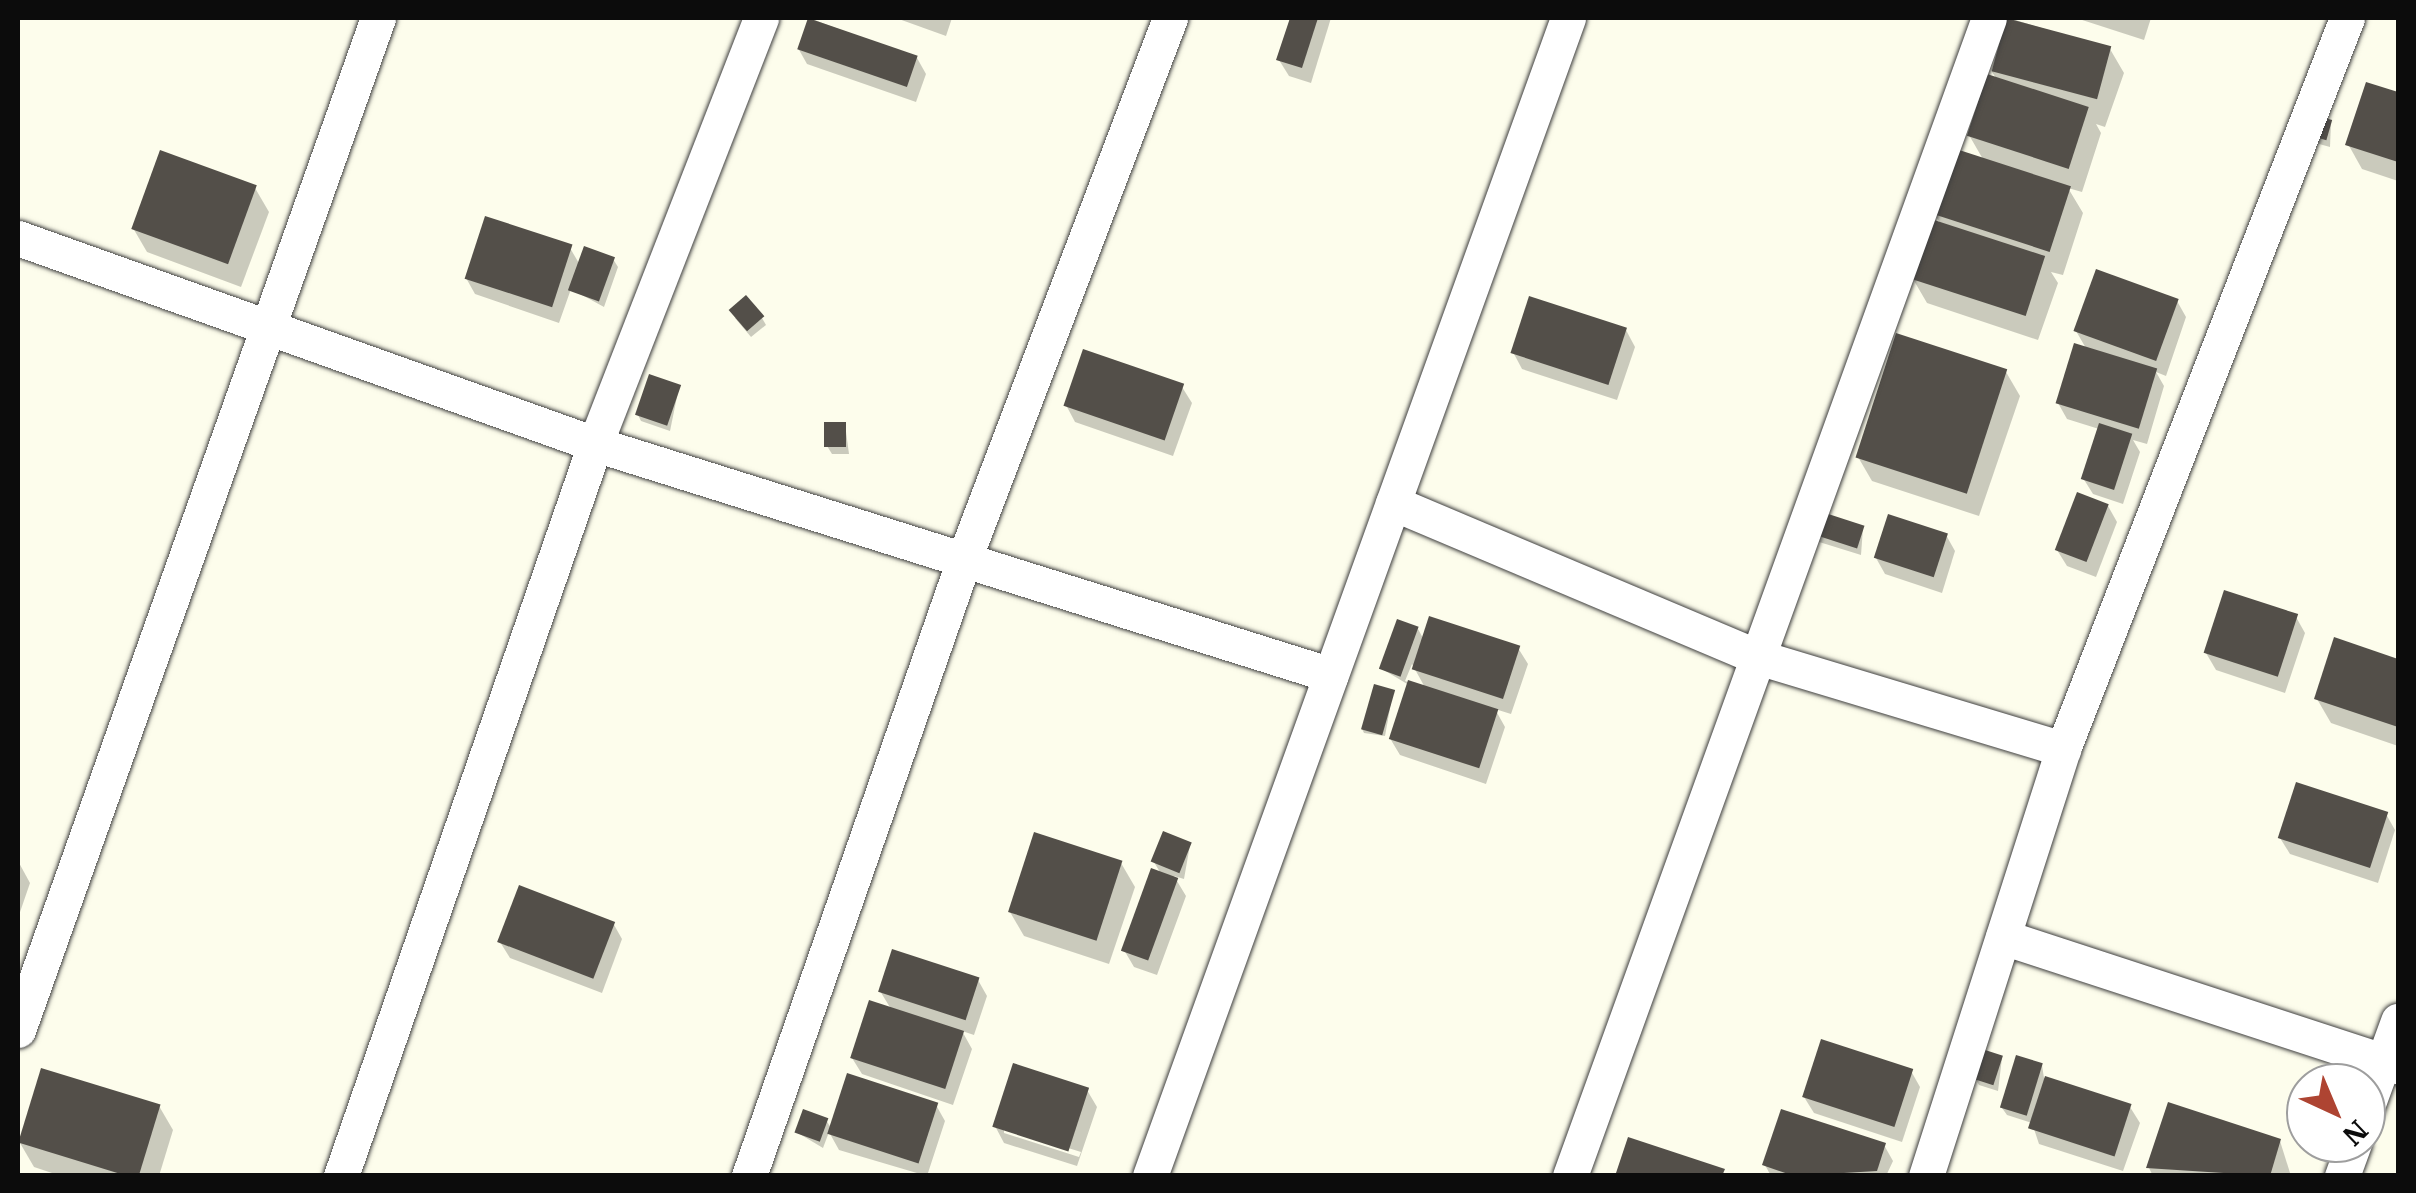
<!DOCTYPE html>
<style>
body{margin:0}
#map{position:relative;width:2416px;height:1193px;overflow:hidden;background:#fdfdec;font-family:"IBM Plex Serif",serif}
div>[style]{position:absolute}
.shadow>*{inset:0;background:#0003}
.building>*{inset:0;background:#534f49;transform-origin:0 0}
.roads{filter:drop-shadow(0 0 2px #3f3f3f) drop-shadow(0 0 2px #3f3f3f)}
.street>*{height:35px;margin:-17.5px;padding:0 17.5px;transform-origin:17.5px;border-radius:17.5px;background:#fff}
span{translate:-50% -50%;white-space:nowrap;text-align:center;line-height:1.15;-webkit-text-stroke:10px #fff;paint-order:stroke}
.frame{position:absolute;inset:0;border:20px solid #0c0c0c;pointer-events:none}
.north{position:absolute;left:2286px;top:1063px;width:100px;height:100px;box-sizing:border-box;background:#fff;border:2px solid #9e9e9e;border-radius:50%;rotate:136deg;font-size:28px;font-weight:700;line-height:40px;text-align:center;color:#0c0c0c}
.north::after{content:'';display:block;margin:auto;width:35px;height:45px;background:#ae4432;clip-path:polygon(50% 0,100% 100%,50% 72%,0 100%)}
</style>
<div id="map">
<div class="shadow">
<i style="clip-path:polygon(809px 18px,917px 58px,926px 74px,916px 102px,807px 64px,798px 48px)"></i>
<i style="clip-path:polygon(896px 18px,952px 18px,946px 36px)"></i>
<i style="clip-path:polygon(1292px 18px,1331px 18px,1311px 83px,1289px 76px,1279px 60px)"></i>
<i style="clip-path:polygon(2009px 18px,2110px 49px,2124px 73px,2105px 127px,2096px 124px,2101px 133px,2082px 192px,2068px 188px,2083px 213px,2063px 275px,2051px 272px,2058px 283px,2038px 340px,1927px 303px,1913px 279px,1941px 225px,1934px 213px,1984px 161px,1969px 135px,1997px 80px,1991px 70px)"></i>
<i style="clip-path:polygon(2076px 18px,2151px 18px,2144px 40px)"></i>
<i style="clip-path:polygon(2367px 85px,2398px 95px,2398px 181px,2362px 169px,2348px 144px)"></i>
<i style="clip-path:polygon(2331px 122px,2330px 147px,2312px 142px)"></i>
<i style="clip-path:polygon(255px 188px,269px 212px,241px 287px,147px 252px,133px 228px)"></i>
<i style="clip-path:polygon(570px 248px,580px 265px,613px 259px,618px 267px,604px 307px,571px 289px,559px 323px,475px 294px,466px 278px)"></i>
<i style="clip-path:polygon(2177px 301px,2186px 317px,2166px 376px,2156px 372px,2164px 386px,2147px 444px,2133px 440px,2140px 452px,2123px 504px,2093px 494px,2083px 478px,2099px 429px,2067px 419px,2058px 403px,2087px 350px,2076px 331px)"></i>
<i style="clip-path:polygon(735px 318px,762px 318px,766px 325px,751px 337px)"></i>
<i style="clip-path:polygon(1626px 330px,1635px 347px,1617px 400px,1522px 369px,1513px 352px)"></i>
<i style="clip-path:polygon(2006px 372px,2020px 396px,1979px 516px,1872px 481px,1858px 457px)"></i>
<i style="clip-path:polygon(679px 387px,670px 431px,641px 421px,637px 413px)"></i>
<i style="clip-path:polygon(1182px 387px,1192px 403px,1173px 456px,1075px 422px,1066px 405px)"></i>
<i style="clip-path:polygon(845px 424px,849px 454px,832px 454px,827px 446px)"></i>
<i style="clip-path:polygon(2108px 506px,2117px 522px,2096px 577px,2067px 566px,2057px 550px)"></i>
<i style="clip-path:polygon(1818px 514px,1863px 528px,1861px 555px,1816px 541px)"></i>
<i style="clip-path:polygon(1946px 535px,1955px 551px,1942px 593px,1885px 574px,1876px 558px)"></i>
<i style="clip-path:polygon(2296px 617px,2305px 633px,2285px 693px,2216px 670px,2206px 653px)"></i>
<i style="clip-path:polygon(evenodd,1418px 629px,1424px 640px,1518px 648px,1528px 664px,1511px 714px,1495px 709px,1505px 727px,1486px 784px,1400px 755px,1391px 740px,1409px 685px,1382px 669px,1418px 629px,1412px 664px,1422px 682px,1425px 688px,1405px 681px,1412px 664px)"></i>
<i style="clip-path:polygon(2336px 640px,2398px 661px,2398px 746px,2331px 723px,2317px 699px)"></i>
<i style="clip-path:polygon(1393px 692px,1385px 736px,1364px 733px,1362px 729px)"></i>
<i style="clip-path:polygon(2386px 814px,2395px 830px,2378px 883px,2290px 854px,2280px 838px)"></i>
<i style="clip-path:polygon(1190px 845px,1184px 879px,1174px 876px,1186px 896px,1157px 975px,1134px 967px,1124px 950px,1161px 874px,1154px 862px)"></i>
<i style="clip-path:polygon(18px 861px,30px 883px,18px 918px)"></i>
<i style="clip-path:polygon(1121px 863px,1135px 887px,1109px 964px,1024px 936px,1010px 912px)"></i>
<i style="clip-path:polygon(613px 923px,622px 939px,602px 993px,510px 958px,500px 942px)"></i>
<i style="clip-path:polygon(978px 980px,987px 996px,974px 1035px,962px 1031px,972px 1049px,953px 1105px,862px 1074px,852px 1058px,891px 1009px,880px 991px)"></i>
<i style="clip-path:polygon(2002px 1058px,1998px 1091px,1979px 1085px,1975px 1078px)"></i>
<i style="clip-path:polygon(2042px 1065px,2044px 1078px,2130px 1107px,2140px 1123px,2123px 1171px,2039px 1144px,2032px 1123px,2007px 1115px,2002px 1108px)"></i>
<i style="clip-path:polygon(1911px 1071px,1920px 1087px,1902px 1142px,1814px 1113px,1804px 1097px)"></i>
<i style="clip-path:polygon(evenodd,1087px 1090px,1097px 1107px,1077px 1166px,1004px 1143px,995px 1126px,1087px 1090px,1004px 1128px,1081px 1152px,1079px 1157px,1004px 1133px,1004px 1128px)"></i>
<i style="clip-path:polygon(936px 1105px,945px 1121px,927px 1176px,839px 1150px,829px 1132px,823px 1148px,798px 1133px,826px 1120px,831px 1128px)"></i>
<i style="clip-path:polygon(159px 1106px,173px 1130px,159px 1176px,61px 1176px,34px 1167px,20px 1143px)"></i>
<i style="clip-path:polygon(2280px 1141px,2291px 1176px,2153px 1176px,2149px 1168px)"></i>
<i style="clip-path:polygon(1884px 1145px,1893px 1161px,1886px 1176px,1771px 1176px,1765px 1165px)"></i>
</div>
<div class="building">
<i style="left:808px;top:18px;width:116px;height:33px;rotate:19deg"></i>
<i style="clip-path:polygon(1290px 18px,1318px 18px,1302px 68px,1276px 60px)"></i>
<i style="left:2006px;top:18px;width:109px;height:55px;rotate:15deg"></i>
<i style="left:1987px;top:74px;width:107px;height:65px;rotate:18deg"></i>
<i style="clip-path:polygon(2366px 82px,2398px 92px,2398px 162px,2345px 145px)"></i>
<i style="left:2311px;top:114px;width:22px;height:21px;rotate:16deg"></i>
<i style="left:1953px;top:148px;width:124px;height:69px;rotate:18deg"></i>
<i style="left:160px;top:150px;width:103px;height:84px;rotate:20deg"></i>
<i style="left:485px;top:216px;width:92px;height:66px;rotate:18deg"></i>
<i style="left:1931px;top:219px;width:120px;height:63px;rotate:18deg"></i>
<i style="left:584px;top:246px;width:33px;height:47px;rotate:20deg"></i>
<i style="left:2096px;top:269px;width:88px;height:66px;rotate:20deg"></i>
<i style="left:746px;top:295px;width:28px;height:23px;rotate:49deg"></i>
<i style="left:1529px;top:296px;width:103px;height:60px;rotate:18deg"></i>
<i style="left:1896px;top:333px;width:117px;height:131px;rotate:18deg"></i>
<i style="left:2074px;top:343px;width:87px;height:63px;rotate:17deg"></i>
<i style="left:1083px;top:349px;width:107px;height:60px;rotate:19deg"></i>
<i style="left:649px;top:374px;width:34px;height:43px;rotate:19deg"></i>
<i style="left:824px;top:422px;width:22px;height:25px"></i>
<i style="left:2099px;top:423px;width:35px;height:59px;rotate:18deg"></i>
<i style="left:2077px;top:492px;width:34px;height:62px;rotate:21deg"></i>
<i style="left:1816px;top:510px;width:51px;height:24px;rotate:18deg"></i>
<i style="left:1888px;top:514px;width:63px;height:46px;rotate:18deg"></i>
<i style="left:2224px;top:590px;width:78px;height:66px;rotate:18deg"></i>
<i style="left:1429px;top:616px;width:96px;height:56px;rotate:18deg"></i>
<i style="left:1397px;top:619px;width:23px;height:53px;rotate:20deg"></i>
<i style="clip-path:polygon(2334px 637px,2398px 659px,2398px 727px,2314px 699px)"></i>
<i style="left:1408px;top:680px;width:95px;height:62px;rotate:18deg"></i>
<i style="left:1374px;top:684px;width:22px;height:47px;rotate:16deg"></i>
<i style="left:2296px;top:782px;width:97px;height:59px;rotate:18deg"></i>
<i style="left:1163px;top:831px;width:31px;height:33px;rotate:22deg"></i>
<i style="left:1034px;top:832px;width:93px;height:84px;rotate:18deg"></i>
<i style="left:1151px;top:868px;width:29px;height:88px;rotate:20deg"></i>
<i style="left:519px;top:885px;width:103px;height:61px;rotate:21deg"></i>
<i style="left:892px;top:949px;width:92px;height:45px;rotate:18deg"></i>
<i style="left:869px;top:1000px;width:100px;height:61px;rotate:18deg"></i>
<i style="left:1821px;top:1039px;width:97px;height:61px;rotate:18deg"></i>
<i style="left:1982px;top:1049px;width:22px;height:31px;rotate:18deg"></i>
<i style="left:2016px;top:1055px;width:28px;height:55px;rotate:17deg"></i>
<i style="left:1013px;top:1063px;width:80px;height:67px;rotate:18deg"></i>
<i style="left:41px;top:1068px;width:125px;height:78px;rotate:17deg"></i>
<i style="left:847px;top:1073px;width:96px;height:64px;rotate:18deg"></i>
<i style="left:2045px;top:1076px;width:91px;height:55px;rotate:18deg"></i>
<i style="clip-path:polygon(2168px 1102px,2281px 1139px,2270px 1176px,2146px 1168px)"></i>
<i style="left:803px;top:1109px;width:27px;height:25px;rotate:20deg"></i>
<i style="clip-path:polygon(1781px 1109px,1886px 1143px,1877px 1171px,1794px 1176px,1762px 1165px)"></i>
<i style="clip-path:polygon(1628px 1137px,1725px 1169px,1722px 1176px,1615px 1176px)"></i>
</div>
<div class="roads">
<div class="street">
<i style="left:18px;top:238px;width:613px;rotate:19.65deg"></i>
<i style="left:595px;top:444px;width:771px;rotate:17.42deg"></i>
<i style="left:1393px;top:503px;width:396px;rotate:22.9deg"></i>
<i style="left:1758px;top:657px;width:319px;rotate:16.8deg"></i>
<i style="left:2003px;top:937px;width:416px;rotate:18.1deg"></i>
<i style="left:18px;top:1030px;width:1074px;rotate:-70.42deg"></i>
<i style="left:2366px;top:1109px;width:94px;rotate:-70deg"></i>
<i style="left:341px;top:1176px;width:775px;rotate:-70.86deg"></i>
<i style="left:595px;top:444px;width:457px;rotate:-68.7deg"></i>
<i style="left:749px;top:1176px;width:659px;rotate:-70.77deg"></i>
<i style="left:966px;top:554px;width:574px;rotate:-69.16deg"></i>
<i style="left:1150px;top:1176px;width:1231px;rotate:-70.15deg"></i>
<i style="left:1570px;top:1176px;width:1231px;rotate:-70.11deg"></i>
<i style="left:1926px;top:1176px;width:448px;rotate:-72.2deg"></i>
<i style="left:2063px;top:749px;width:784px;rotate:-68.77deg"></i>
<i style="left:2342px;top:1176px;width:35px;rotate:-70deg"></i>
</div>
</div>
<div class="frame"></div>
<div class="north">N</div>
</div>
